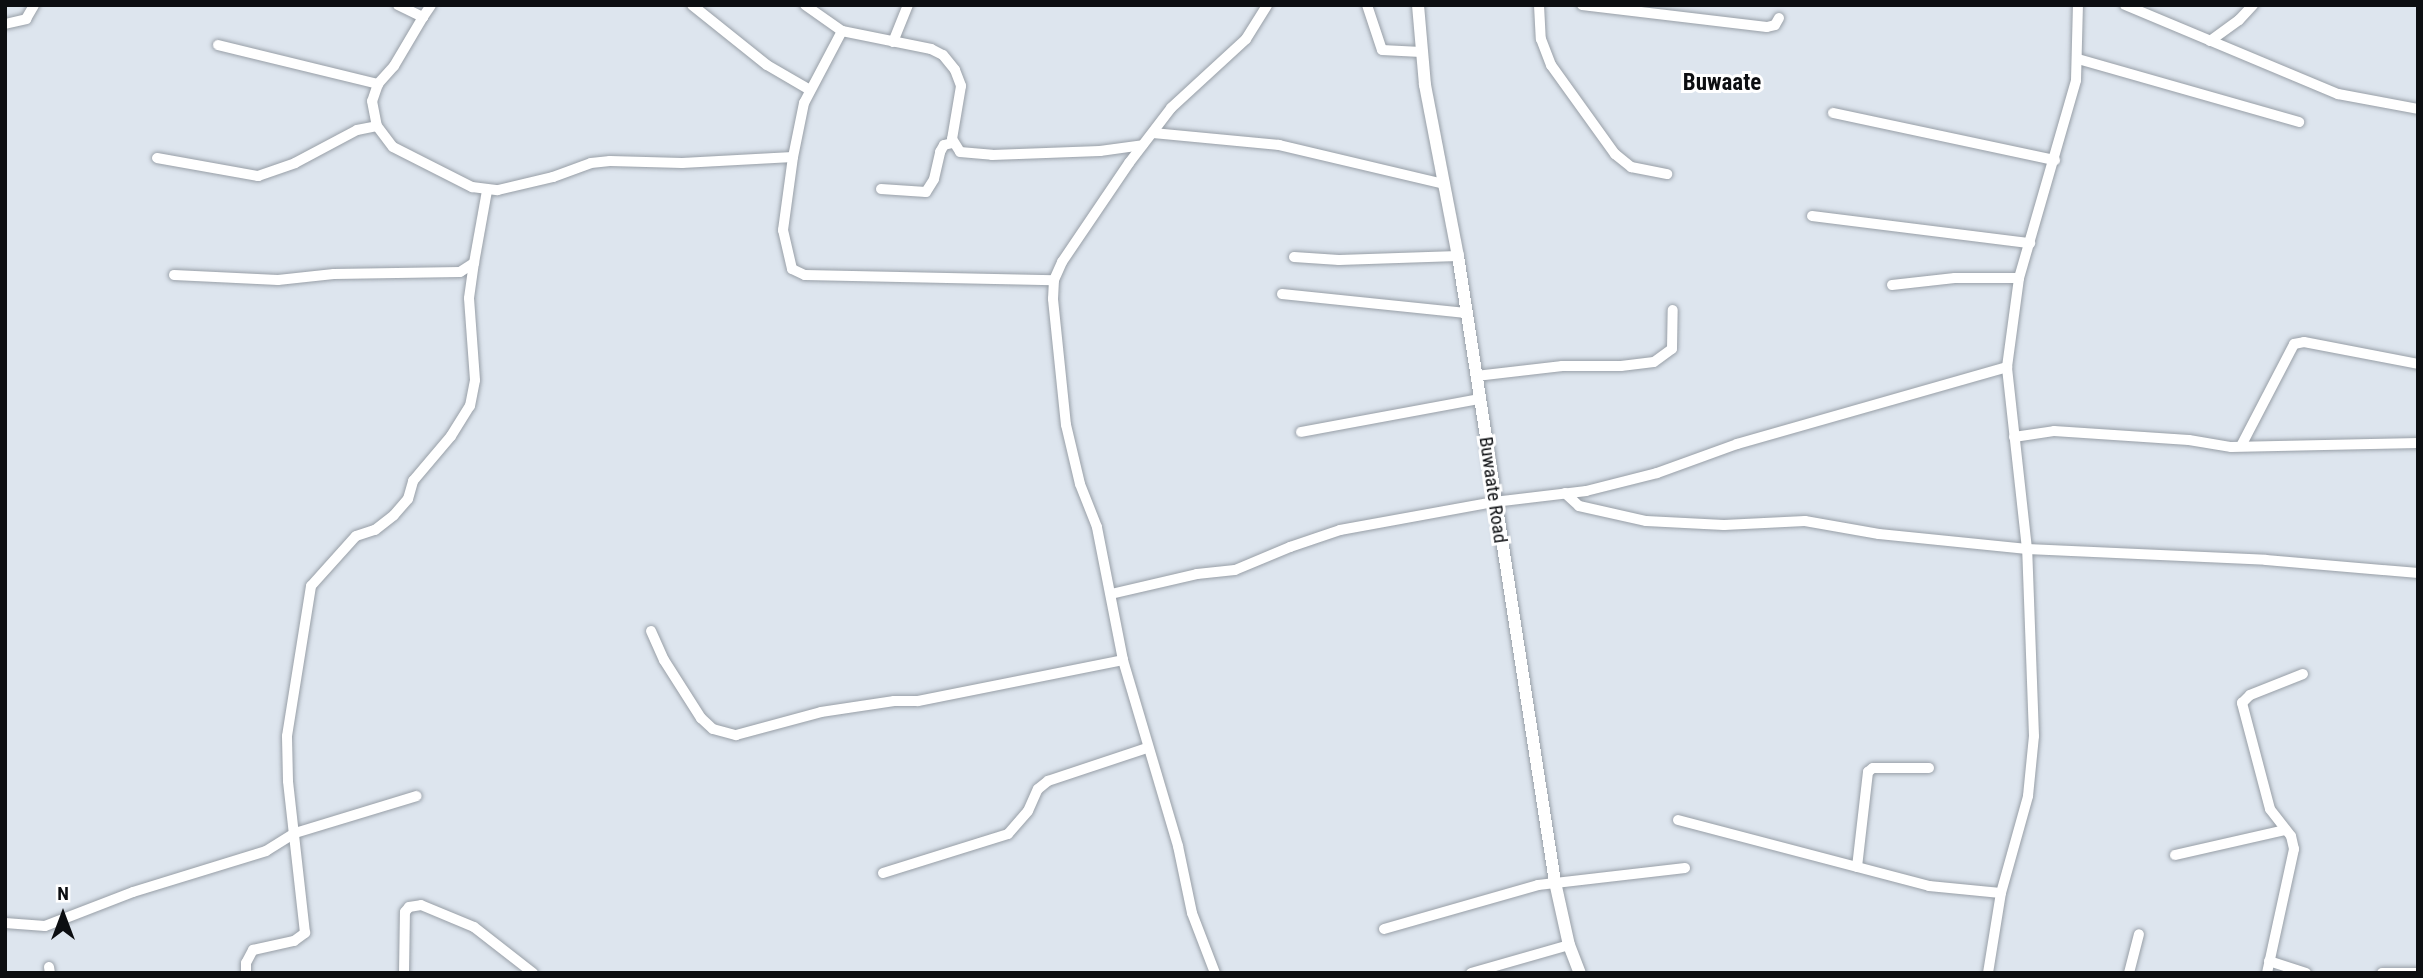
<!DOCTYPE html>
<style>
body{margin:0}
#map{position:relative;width:2423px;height:978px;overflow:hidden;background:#dde5ee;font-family:"Roboto Condensed",sans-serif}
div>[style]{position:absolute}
.roads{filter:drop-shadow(0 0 2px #989fa7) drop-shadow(0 0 2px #989fa7)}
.minor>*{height:10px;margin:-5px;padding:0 5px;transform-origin:5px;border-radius:5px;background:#fff}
.tertiary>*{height:12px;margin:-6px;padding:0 6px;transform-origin:6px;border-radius:6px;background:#fff}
span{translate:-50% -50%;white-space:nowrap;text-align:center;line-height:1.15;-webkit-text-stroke:6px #fff;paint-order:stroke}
.street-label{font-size:19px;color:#0c0e11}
.quarter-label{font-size:23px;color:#0c0e11;font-weight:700}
.frame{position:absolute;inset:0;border:7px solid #0c0e11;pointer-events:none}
.north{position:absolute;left:28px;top:880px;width:70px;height:70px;-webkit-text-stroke:5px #fff;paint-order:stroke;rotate:0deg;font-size:19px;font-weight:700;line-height:28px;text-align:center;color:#0c0e11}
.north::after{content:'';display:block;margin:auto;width:24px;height:32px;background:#0c0e11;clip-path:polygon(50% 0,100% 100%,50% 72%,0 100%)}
</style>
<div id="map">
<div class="roads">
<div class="minor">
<i style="left:398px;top:5px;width:28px;rotate:26deg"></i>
<i style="left:423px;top:17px;width:57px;rotate:120.6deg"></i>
<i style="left:394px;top:66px;width:24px;rotate:132deg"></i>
<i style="left:378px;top:84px;width:18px;rotate:109deg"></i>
<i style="left:372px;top:101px;width:25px;rotate:79deg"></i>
<i style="left:377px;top:126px;width:26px;rotate:53deg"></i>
<i style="left:393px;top:147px;width:89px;rotate:26.9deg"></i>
<i style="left:472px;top:187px;width:26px;rotate:7deg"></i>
<i style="left:498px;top:190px;width:57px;rotate:-13.3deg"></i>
<i style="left:553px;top:177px;width:40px;rotate:-20.2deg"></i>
<i style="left:591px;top:163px;width:19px;rotate:-6deg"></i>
<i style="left:610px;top:161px;width:72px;rotate:1.6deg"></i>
<i style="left:682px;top:163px;width:111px;rotate:-3.1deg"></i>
<i style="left:692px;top:5px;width:96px;rotate:38.7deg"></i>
<i style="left:767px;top:65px;width:50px;rotate:30.2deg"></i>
<i style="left:805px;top:5px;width:45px;rotate:35.1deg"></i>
<i style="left:842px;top:31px;width:91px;rotate:11.4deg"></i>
<i style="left:931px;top:49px;width:13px;rotate:27deg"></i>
<i style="left:943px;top:55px;width:19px;rotate:51deg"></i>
<i style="left:955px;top:70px;width:17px;rotate:69deg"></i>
<i style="left:961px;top:86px;width:54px;rotate:99.6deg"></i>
<i style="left:952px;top:139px;width:15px;rotate:58deg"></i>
<i style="left:960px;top:152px;width:32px;rotate:5deg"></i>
<i style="left:992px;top:155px;width:108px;rotate:-2.1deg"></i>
<i style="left:1100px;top:151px;width:43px;rotate:-7.9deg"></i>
<i style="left:1367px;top:5px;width:47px;rotate:71.6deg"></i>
<i style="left:1382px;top:50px;width:39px;rotate:3deg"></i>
<i style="left:1539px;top:5px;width:34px;rotate:87deg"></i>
<i style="left:1541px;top:39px;width:28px;rotate:69deg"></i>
<i style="left:1551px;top:65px;width:110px;rotate:54.3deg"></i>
<i style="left:1615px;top:154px;width:21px;rotate:39deg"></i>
<i style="left:1631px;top:167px;width:37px;rotate:11deg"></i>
<i style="left:1582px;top:5px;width:186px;rotate:6.8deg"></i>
<i style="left:1767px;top:27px;width:8px;rotate:-14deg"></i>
<i style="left:1775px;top:25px;width:8px;rotate:-60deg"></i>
<i style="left:2125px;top:5px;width:231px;rotate:22.7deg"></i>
<i style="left:2338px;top:94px;width:81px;rotate:10.6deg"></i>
<i style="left:423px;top:17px;width:14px;rotate:-56deg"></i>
<i style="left:5px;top:24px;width:22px;rotate:-13deg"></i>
<i style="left:26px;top:19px;width:16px;rotate:-60deg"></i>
<i style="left:842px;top:31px;width:81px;rotate:117.8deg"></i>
<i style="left:804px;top:103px;width:55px;rotate:101.5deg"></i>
<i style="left:793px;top:157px;width:74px;rotate:97.8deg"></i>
<i style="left:783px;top:230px;width:40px;rotate:77deg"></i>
<i style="left:792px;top:269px;width:14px;rotate:25deg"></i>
<i style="left:805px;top:275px;width:249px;rotate:1.2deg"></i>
<i style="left:2210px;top:41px;width:36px;rotate:-36deg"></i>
<i style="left:2239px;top:20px;width:21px;rotate:-47deg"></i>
<i style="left:893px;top:42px;width:40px;rotate:-68deg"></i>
<i style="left:218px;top:45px;width:165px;rotate:13.7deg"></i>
<i style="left:2078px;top:59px;width:230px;rotate:15.9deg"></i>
<i style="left:1833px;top:113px;width:227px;rotate:12deg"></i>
<i style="left:1153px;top:133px;width:127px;rotate:5.4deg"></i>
<i style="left:1279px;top:145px;width:170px;rotate:13.3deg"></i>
<i style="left:157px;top:158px;width:103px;rotate:10.1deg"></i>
<i style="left:258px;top:176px;width:39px;rotate:-19deg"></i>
<i style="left:295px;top:163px;width:70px;rotate:-28deg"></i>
<i style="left:357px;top:130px;width:20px;rotate:-11deg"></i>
<i style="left:881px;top:189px;width:45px;rotate:3.8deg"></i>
<i style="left:926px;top:192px;width:15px;rotate:-58deg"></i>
<i style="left:934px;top:179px;width:28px;rotate:-77deg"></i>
<i style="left:940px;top:152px;width:8px;rotate:-60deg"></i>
<i style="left:944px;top:145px;width:9px;rotate:-13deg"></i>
<i style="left:1812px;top:216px;width:220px;rotate:7.1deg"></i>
<i style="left:1294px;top:257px;width:45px;rotate:3.8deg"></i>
<i style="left:1339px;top:260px;width:119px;rotate:-1.9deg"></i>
<i style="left:174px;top:275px;width:104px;rotate:2.8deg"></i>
<i style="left:278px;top:280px;width:56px;rotate:-6.1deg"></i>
<i style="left:334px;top:274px;width:126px;rotate:-0.9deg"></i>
<i style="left:460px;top:272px;width:17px;rotate:-33deg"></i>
<i style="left:474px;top:263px;width:73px;rotate:-79.8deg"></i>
<i style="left:1892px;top:285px;width:63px;rotate:-6.3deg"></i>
<i style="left:1955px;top:278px;width:64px"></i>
<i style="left:1282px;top:294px;width:185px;rotate:5.9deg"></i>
<i style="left:1476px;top:376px;width:87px;rotate:-6.6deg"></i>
<i style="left:1562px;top:366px;width:59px"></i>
<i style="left:1621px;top:366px;width:33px;rotate:-7deg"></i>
<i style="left:1654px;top:362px;width:22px;rotate:-36deg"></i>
<i style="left:1672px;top:349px;width:39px;rotate:-89deg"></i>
<i style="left:1301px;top:432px;width:181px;rotate:-10.5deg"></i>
<i style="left:2014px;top:437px;width:40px;rotate:-8.5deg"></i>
<i style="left:2054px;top:431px;width:135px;rotate:3.8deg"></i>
<i style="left:2189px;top:440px;width:43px;rotate:9.5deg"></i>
<i style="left:2231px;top:447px;width:187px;rotate:-1.2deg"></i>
<i style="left:2241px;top:446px;width:115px;rotate:-62.5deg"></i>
<i style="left:2294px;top:344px;width:10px;rotate:-11deg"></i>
<i style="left:2304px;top:342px;width:116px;rotate:10.9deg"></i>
<i style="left:1565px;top:493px;width:19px;rotate:43deg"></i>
<i style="left:1579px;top:506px;width:69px;rotate:12.6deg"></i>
<i style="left:1646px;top:521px;width:78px;rotate:2.9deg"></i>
<i style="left:1724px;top:525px;width:81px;rotate:-2.8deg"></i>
<i style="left:1805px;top:521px;width:75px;rotate:10deg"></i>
<i style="left:1879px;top:534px;width:149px;rotate:5.8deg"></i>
<i style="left:2027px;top:549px;width:239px;rotate:2.6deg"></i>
<i style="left:2266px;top:560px;width:153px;rotate:4.9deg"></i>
<i style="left:1111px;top:594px;width:88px;rotate:-13.1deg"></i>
<i style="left:1197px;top:574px;width:38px;rotate:-6deg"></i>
<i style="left:1235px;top:570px;width:60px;rotate:-22.7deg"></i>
<i style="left:1290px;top:547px;width:53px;rotate:-18.8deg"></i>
<i style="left:1340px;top:530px;width:157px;rotate:-10.3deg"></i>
<i style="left:1494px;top:502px;width:93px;rotate:-6.8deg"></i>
<i style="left:1586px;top:491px;width:73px;rotate:-14.2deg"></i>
<i style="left:1657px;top:473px;width:85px;rotate:-19.9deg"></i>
<i style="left:1737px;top:444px;width:281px;rotate:-15.9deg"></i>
<i style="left:651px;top:631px;width:32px;rotate:66deg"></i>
<i style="left:664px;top:660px;width:69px;rotate:57.5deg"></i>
<i style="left:701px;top:718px;width:16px;rotate:43deg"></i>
<i style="left:713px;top:729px;width:24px;rotate:15deg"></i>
<i style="left:736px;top:735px;width:88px;rotate:-15.1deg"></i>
<i style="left:821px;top:712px;width:74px;rotate:-8.6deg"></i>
<i style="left:894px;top:701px;width:24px"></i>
<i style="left:918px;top:701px;width:209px;rotate:-11.3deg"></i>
<i style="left:1678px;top:820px;width:260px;rotate:14.7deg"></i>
<i style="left:1929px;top:886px;width:72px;rotate:5.6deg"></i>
<i style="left:2175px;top:855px;width:113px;rotate:-12.8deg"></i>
<i style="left:1857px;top:867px;width:96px;rotate:-83.4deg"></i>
<i style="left:1868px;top:772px;width:6px;rotate:-39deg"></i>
<i style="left:1873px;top:768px;width:56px"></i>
<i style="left:883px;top:873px;width:131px;rotate:-17.3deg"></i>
<i style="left:1008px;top:834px;width:30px;rotate:-49deg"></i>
<i style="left:1028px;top:811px;width:24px;rotate:-66deg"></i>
<i style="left:1038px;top:789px;width:13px;rotate:-39deg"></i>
<i style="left:1048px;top:781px;width:104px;rotate:-18.4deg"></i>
<i style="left:5px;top:923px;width:40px;rotate:4.3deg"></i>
<i style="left:45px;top:926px;width:94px;rotate:-21.1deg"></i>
<i style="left:133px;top:892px;width:139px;rotate:-17.1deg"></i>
<i style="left:266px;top:851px;width:34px;rotate:-32deg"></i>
<i style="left:295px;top:833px;width:127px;rotate:-16.9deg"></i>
<i style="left:1384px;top:929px;width:160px;rotate:-15.9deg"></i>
<i style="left:1538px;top:885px;width:148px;rotate:-6.6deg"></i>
<i style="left:2269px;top:961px;width:39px;rotate:18deg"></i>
<i style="left:49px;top:967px;width:6px;rotate:81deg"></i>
<i style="left:246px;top:973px;width:10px;rotate:-90deg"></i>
<i style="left:246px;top:963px;width:15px;rotate:-62deg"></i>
<i style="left:253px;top:950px;width:42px;rotate:-12.4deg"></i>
<i style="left:294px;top:941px;width:14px;rotate:-36deg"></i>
<i style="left:305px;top:933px;width:153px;rotate:-96.4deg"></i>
<i style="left:288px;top:781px;width:45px;rotate:-91.3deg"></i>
<i style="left:287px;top:736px;width:152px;rotate:-80.9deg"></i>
<i style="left:311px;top:586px;width:67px;rotate:-48deg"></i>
<i style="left:356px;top:536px;width:20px;rotate:-18deg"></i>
<i style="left:375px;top:530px;width:24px;rotate:-38deg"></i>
<i style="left:394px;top:515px;width:21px;rotate:-49deg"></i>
<i style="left:408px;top:499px;width:19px;rotate:-74deg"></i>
<i style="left:413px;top:481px;width:59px;rotate:-49.8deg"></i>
<i style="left:451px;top:436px;width:36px;rotate:-58deg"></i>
<i style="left:470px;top:406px;width:26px;rotate:-79deg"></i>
<i style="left:475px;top:380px;width:82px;rotate:-94.2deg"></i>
<i style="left:469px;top:298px;width:35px;rotate:-82deg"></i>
<i style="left:404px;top:973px;width:61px;rotate:-89.1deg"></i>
<i style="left:405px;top:912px;width:6px;rotate:-51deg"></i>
<i style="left:409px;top:907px;width:12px;rotate:-9deg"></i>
<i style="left:421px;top:905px;width:57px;rotate:22.5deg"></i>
<i style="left:474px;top:927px;width:75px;rotate:37.9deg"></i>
<i style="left:1215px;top:973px;width:64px;rotate:-111deg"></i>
<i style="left:1192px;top:913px;width:68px;rotate:-101.8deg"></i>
<i style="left:1178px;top:846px;width:194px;rotate:-106.5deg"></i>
<i style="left:1123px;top:660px;width:136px;rotate:-101.1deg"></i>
<i style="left:1097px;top:527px;width:46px;rotate:-111.6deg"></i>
<i style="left:1080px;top:484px;width:61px;rotate:-103.3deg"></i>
<i style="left:1066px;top:425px;width:127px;rotate:-95.9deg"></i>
<i style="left:1053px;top:299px;width:19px;rotate:-87deg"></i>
<i style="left:1054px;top:280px;width:20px;rotate:-66deg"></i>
<i style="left:1062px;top:262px;width:120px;rotate:-55.9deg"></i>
<i style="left:1129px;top:163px;width:69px;rotate:-52.6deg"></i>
<i style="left:1171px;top:108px;width:102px;rotate:-42.6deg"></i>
<i style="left:1246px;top:39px;width:40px;rotate:-58deg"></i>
<i style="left:1471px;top:973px;width:102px;rotate:-15.9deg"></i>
<i style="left:1988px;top:973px;width:81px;rotate:-80.8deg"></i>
<i style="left:2001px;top:893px;width:101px;rotate:-74.4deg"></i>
<i style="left:2028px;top:796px;width:60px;rotate:-84.3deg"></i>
<i style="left:2034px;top:736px;width:187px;rotate:-92.1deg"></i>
<i style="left:2027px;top:549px;width:183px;rotate:-96.3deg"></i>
<i style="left:2007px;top:367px;width:90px;rotate:-82.3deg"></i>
<i style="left:2019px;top:278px;width:206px;rotate:-73.9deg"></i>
<i style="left:2076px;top:80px;width:75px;rotate:-88.5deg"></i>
<i style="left:2129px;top:973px;width:40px;rotate:-75.6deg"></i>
<i style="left:2267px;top:973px;width:127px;rotate:-77.7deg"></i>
<i style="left:2294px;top:849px;width:13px;rotate:-103deg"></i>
<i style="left:2291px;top:836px;width:34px;rotate:-128deg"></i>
<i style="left:2270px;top:809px;width:110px;rotate:-104.8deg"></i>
<i style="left:2242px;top:703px;width:11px;rotate:-45deg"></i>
<i style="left:2250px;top:695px;width:57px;rotate:-21.6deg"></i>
<i style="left:2382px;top:973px;width:35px"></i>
</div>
<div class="tertiary">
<i style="left:1418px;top:5px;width:80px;rotate:85deg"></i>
<i style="left:1425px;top:85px;width:174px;rotate:79.1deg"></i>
<i style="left:1458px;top:256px;width:633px;rotate:81.19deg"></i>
<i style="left:1555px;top:882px;width:65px;rotate:77.5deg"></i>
<i style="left:1569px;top:945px;width:30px;rotate:69deg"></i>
</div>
</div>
<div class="street-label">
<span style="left:1493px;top:490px;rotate:82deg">Buwaate Road</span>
</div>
<div class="quarter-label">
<span style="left:1722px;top:83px">Buwaate</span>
</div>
<div class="frame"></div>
<div class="north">N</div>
</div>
